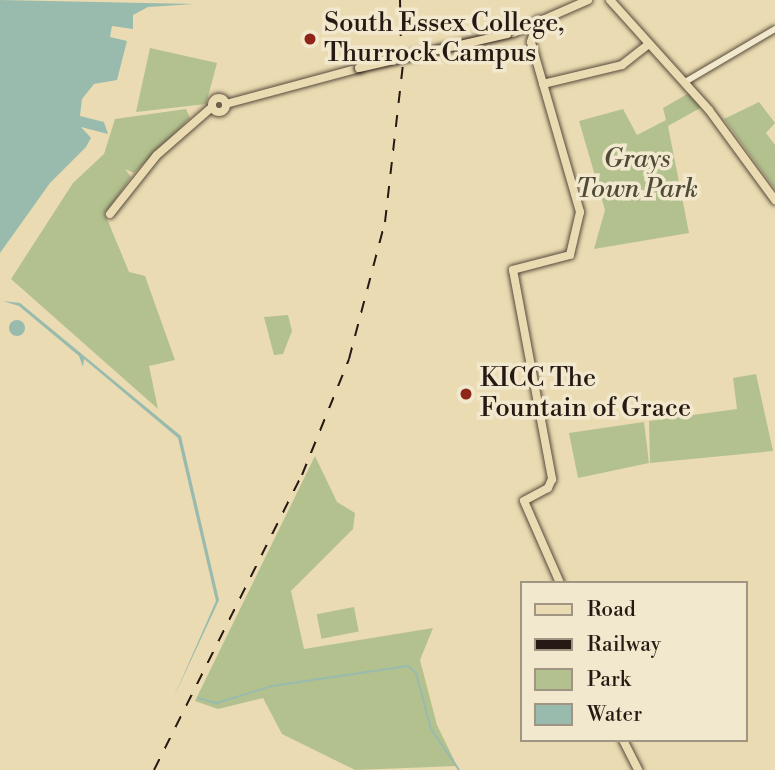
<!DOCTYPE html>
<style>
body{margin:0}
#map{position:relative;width:775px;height:770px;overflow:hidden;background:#eadbb2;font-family:"Libre Bodoni",serif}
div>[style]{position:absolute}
.green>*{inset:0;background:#b3c18f;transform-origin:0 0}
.water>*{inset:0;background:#98bbae}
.round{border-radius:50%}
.stream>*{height:2px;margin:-1px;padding:0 1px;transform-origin:1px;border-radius:1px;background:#98bbae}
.roads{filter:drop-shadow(0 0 2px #574a3b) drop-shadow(0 0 2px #574a3b)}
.minor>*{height:6px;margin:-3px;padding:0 3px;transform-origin:3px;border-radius:3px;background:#f1e8cd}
.major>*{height:8px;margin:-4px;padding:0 4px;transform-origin:4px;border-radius:4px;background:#eadbb2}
.major>.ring{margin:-4px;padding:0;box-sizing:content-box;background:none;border:8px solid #eadbb2;border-radius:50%}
.rail>*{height:2px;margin-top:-1px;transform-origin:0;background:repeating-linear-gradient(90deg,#261913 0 12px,transparent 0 24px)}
.bridges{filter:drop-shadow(0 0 2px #261913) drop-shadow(0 0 2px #261913)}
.major-bridge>*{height:8px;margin:-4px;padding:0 4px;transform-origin:4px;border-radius:4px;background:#eadbb2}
.dots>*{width:19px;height:19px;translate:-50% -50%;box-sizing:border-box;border:4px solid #f1e8cd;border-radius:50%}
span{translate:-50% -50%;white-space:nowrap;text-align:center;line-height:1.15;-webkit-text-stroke:7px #f1e8cd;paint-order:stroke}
.poi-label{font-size:26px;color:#261913}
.left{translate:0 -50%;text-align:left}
.park-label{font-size:26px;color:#504b38;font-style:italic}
.legend{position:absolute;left:520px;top:581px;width:228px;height:161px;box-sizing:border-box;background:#f1e8cd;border:2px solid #a09583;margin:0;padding:9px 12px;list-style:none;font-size:21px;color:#261913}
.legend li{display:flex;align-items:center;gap:14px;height:35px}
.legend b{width:35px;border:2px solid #a09583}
</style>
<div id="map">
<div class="green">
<i style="clip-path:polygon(150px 48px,217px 63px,206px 104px,136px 112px)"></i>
<i style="clip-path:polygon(689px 93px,702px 107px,668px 126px,689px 233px,594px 249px,605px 210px,579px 121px,623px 109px,637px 135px,666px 120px,663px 108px)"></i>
<i style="clip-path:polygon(759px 102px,775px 123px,766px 133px,775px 145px,775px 189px,724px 119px)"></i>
<i style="clip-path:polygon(186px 109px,190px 118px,134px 173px,125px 169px,131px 177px,105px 214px,129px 272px,145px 276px,175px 360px,149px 366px,158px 409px,11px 279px,73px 183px,104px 154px,115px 119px)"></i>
<i style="clip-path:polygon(288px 315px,292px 331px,283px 354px,274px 355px,264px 317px)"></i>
<i style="clip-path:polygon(756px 374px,773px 451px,650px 463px,649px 421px,737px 409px,733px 378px)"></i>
<i style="clip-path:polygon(644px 422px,649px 463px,578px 478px,569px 433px)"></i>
<i style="clip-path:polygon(315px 456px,337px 502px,355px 513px,353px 529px,291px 591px,304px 649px,433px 628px,420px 660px,437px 725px,457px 766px,355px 770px,282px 734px,263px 698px,218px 709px,195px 701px)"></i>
<i style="left:354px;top:607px;width:25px;height:38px;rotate:79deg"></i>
</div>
<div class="water">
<i style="clip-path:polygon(0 0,194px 4px,148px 7px,133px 15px,133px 29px,112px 26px,110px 37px,127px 41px,117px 80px,94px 84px,82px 99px,80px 116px,104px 122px,108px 134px,81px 127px,91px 138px,86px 147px,50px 183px,0 253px)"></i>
<i style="clip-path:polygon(3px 301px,20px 303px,181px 436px,219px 600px,173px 699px,216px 601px,178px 438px,84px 359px,83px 367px,79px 356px,19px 306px)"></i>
<i class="round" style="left:9px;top:320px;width:16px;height:16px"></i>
</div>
<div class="stream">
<i style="left:198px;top:698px;width:20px;rotate:15deg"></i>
<i style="left:217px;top:703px;width:58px;rotate:-17.2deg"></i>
<i style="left:272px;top:686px;width:137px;rotate:-8.4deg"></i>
<i style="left:408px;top:666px;width:11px;rotate:41deg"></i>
<i style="left:416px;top:673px;width:58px;rotate:75deg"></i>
<i style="left:431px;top:729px;width:50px;rotate:55.7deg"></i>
</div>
<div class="roads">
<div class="minor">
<i style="left:685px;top:82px;width:104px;rotate:-30.5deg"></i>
</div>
<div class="major">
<i style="left:610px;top:0;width:148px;rotate:48deg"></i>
<i style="left:709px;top:110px;width:112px;rotate:53.7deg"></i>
<i style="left:538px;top:20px;width:23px;rotate:108deg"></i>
<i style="left:531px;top:42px;width:177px;rotate:73.9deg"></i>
<i style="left:580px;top:212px;width:44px;rotate:103.1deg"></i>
<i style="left:570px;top:255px;width:59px;rotate:165.3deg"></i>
<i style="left:513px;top:270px;width:213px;rotate:79.4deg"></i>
<i style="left:552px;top:479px;width:10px;rotate:114deg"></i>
<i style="left:548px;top:488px;width:27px;rotate:152deg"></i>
<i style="left:524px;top:501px;width:90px;rotate:66.3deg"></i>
<i style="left:513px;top:33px;width:82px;rotate:-23.7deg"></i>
<i style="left:543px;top:84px;width:81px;rotate:-13.5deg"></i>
<i style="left:622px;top:65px;width:33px;rotate:-38deg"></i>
<i class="ring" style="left:212px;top:98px;width:6px;height:6px"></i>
<i style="left:226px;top:104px;width:138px;rotate:-15.1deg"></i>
<i style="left:110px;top:214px;width:75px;rotate:-51.5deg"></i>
<i style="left:157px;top:155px;width:73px;rotate:-41.1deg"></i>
<i style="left:623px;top:740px;width:34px;rotate:63deg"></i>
</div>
</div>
<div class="rail">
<i style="left:400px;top:0;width:54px;rotate:88.9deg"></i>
<i style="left:154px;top:770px;width:330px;rotate:-63.4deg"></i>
<i style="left:302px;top:475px;width:125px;rotate:-67.9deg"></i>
<i style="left:349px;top:359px;width:142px;rotate:-75.3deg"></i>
<i style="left:385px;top:222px;width:159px;rotate:-83.5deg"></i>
</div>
<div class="bridges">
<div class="major-bridge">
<i style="left:359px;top:68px;width:152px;rotate:-12.9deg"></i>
</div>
</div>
<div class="dots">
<i style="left:310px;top:39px;background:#8f2418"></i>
<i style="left:466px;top:394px;background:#8f2418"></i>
</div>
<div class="poi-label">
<span class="left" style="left:324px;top:39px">South Essex College,<br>Thurrock Campus</span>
<span class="left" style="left:480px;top:394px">KICC The<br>Fountain of Grace</span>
</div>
<div class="park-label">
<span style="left:637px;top:175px">Grays<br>Town Park</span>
</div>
<ul class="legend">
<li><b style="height:9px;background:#eadbb2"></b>Road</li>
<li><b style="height:9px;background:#261913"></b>Railway</li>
<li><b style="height:19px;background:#b3c18f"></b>Park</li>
<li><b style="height:19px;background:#98bbae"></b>Water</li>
</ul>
</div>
